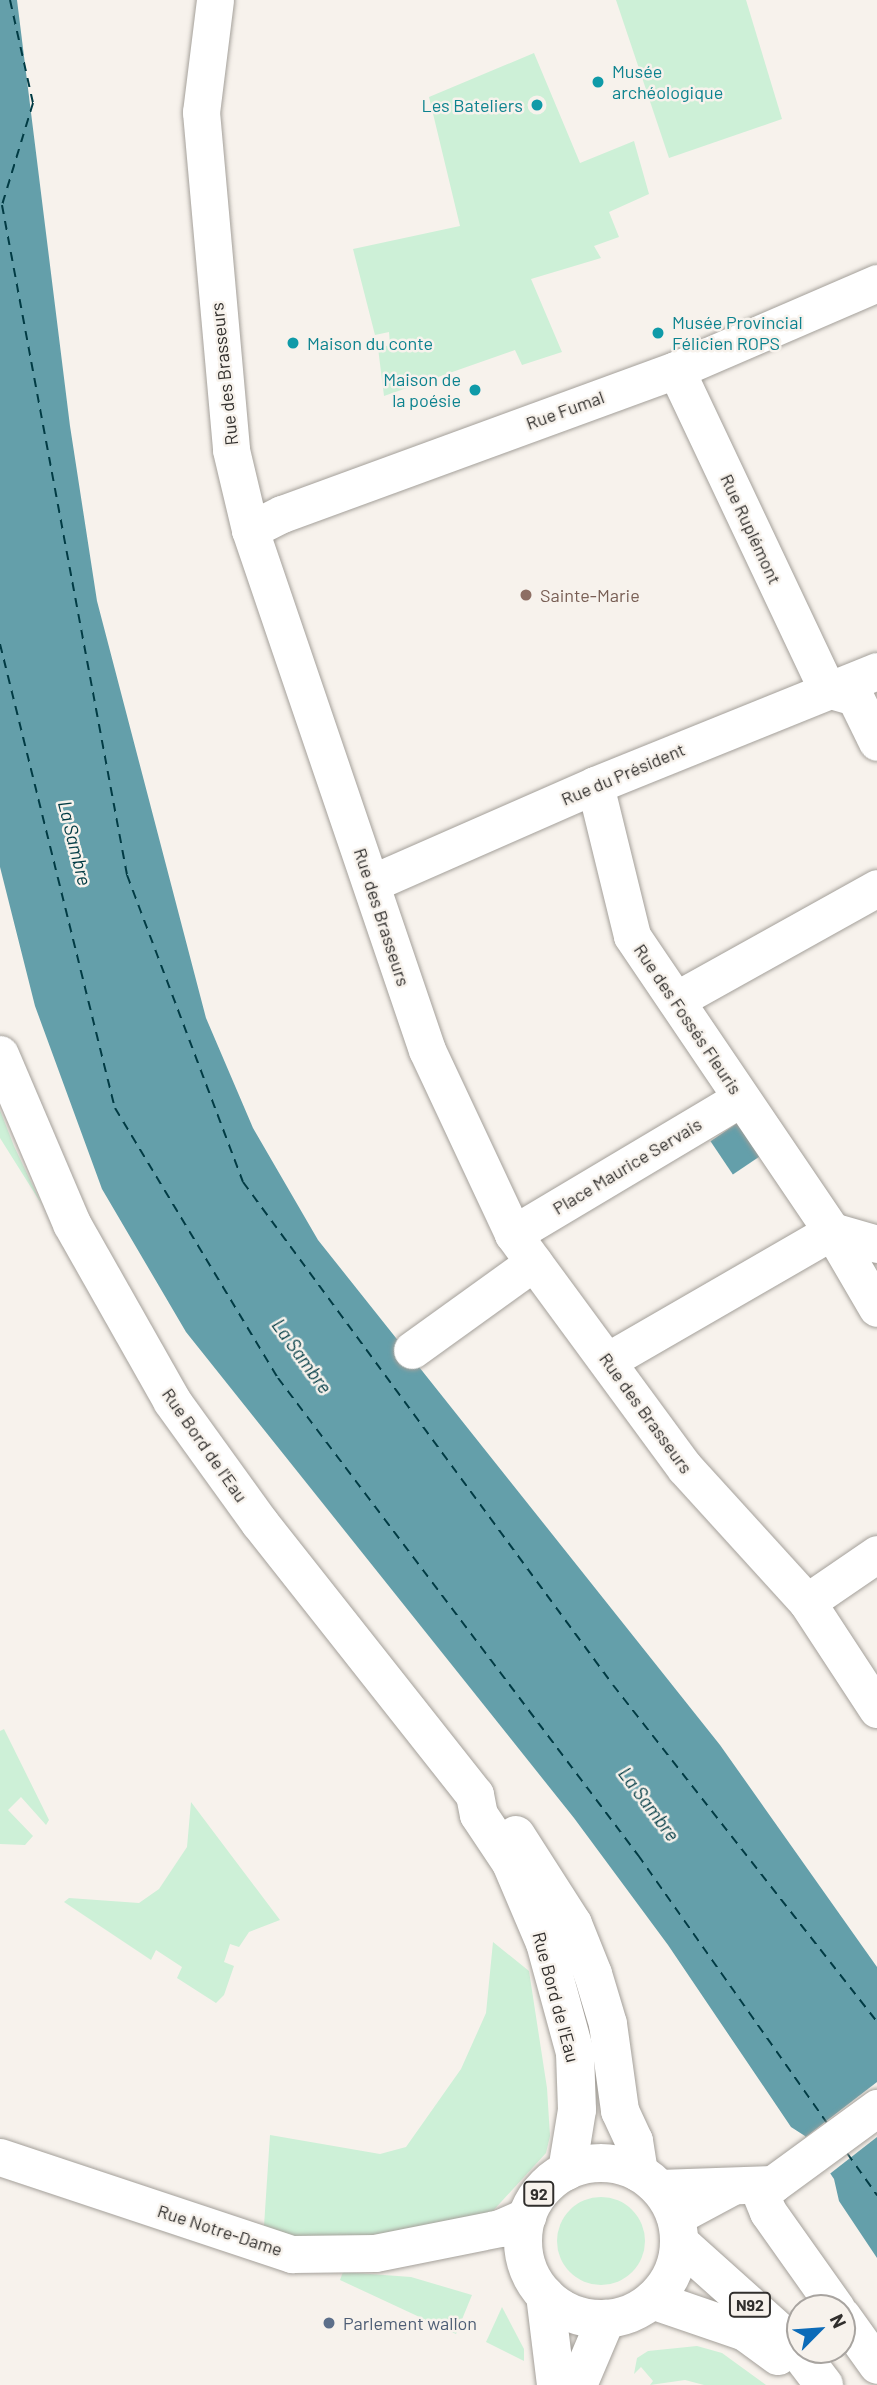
<!DOCTYPE html>
<meta charset="utf-8">
<style>
body{margin:0}
#map{position:relative;width:877px;height:2385px;overflow:hidden;background:#f7f2ec;font-family:Barlow,sans-serif}
div>[style]{position:absolute}
.green>*{inset:0;background:#cdf0d7}
.round{border-radius:50%}
.water>*{inset:0;background:#649faa;transform-origin:0 0}
.pier>*{inset:0;background:#f7f2ec}
.ferry>*{height:2px;margin-top:-1px;transform-origin:0;background:repeating-linear-gradient(90deg,#013b44 0 9px,transparent 0 16px)}
.roads{filter:drop-shadow(0 0 2px #a4a09a) drop-shadow(0 0 2px #a4a09a)}
.minor>*{height:37px;margin:-18.5px;padding:0 18.5px;transform-origin:18.5px;border-radius:18.5px;background:#fff}
.major>*{height:38px;margin:-19px;padding:0 19px;transform-origin:19px;border-radius:19px;background:#fff}
.major>.ring{margin:-19px;padding:0;box-sizing:content-box;background:none;border:38px solid #fff;border-radius:50%}
.dots>*{width:19px;height:19px;translate:-50% -50%;box-sizing:border-box;border:4px solid #f7f2ec;border-radius:50%}
span{translate:-50% -50%;white-space:nowrap;text-align:center;line-height:1.15;-webkit-text-stroke:5px #f7f2ec;paint-order:stroke}
.shield-label span{padding:2px 5px;background:#f7f2ec;border:2px solid;border-radius:5px;-webkit-text-stroke-width:0}
.shield-label{font-size:16px;color:#312f2d;font-weight:700}
.culture-label{font-size:18px;color:#0d838f}
.left{translate:0 -50%;text-align:left}
.right{translate:-100% -50%;text-align:right}
.street-label{font-size:18px;color:#312f2d}
.education-label{font-size:18px;color:#785e54}
.service-label{font-size:18px;color:#4e5e75}
.water-label{font-size:19px;color:#013b44;font-style:italic}
.north{position:absolute;left:786px;top:2294px;width:70px;height:70px;box-sizing:border-box;background:#f7f2ec;border:2px solid #a8a4a0;border-radius:50%;rotate:65deg;font-size:19px;font-weight:700;line-height:28px;text-align:center;color:#312f2d}
.north::after{content:'';display:block;margin:auto;width:24px;height:32px;background:#0c6bb8;clip-path:polygon(50% 0,100% 100%,50% 72%,0 100%)}
</style>
<div id="map">
<div class="green">
<i style="clip-path:polygon(616px 0,746px 0,782px 119px,669px 158px)"></i>
<i style="clip-path:polygon(534px 53px,580px 163px,634px 141px,649px 194px,609px 212px,619px 237px,594px 246px,601px 258px,531px 279px,562px 352px,522px 365px,515px 350px,384px 396px,378px 348px,390px 345px,389px 332px,375px 335px,353px 249px,460px 226px,429px 97px)"></i>
<i style="clip-path:polygon(0 1110px,14px 1146px,42px 1205px,0 1138px)"></i>
<i style="clip-path:polygon(4px 1729px,49px 1820px,46px 1825px,21px 1797px,8px 1810px,33px 1836px,25px 1845px,0 1844px,0 1731px)"></i>
<i style="clip-path:polygon(191px 1802px,280px 1920px,249px 1932px,239px 1947px,230px 1944px,224px 1962px,234px 1966px,224px 1995px,216px 2003px,177px 1978px,182px 1967px,156px 1950px,151px 1960px,64px 1902px,69px 1898px,139px 1903px,159px 1889px,187px 1847px)"></i>
<i style="clip-path:polygon(493px 1942px,529px 1971px,547px 2088px,550px 2136px,546px 2153px,490px 2214px,460px 2225px,308px 2242px,264px 2226px,270px 2135px,380px 2154px,406px 2147px,461px 2069px,486px 2013px)"></i>
<i class="round" style="left:557px;top:2197px;width:88px;height:88px"></i>
<i style="clip-path:polygon(343px 2272px,411px 2277px,472px 2295px,456px 2334px,340px 2280px)"></i>
<i style="clip-path:polygon(502px 2307px,524px 2349px,524px 2361px,486px 2342px)"></i>
<i style="clip-path:polygon(697px 2346px,722px 2353px,766px 2385px,704px 2385px,685px 2380px,650px 2385px,653px 2381px,641px 2367px,634px 2374px,637px 2358px,648px 2351px)"></i>
</div>
<div class="water">
<i style="clip-path:polygon(0 0,17px 0,70px 426px,97px 601px,206px 1018px,253px 1128px,318px 1240px,720px 1745px,877px 1967px,877px 2258px,839px 2201px,834px 2179px,805px 2136px,791px 2127px,668px 1945px,574px 1818px,186px 1332px,102px 1189px,35px 1006px,0 867px)"></i>
<i style="left:742px;top:1120px;width:40px;height:38px;rotate:56deg"></i>
</div>
<div class="pier">
<i style="clip-path:polygon(877px 2082px,877px 2137px,827px 2176px,803px 2139px)"></i>
</div>
<div class="ferry">
<i style="left:10px;top:0;width:106px;rotate:77.4deg"></i>
<i style="left:33px;top:103px;width:107px;rotate:106.9deg"></i>
<i style="left:2px;top:205px;width:682px;rotate:79.43deg"></i>
<i style="left:127px;top:875px;width:328px;rotate:69.3deg"></i>
<i style="left:243px;top:1182px;width:624px;rotate:53.66deg"></i>
<i style="left:613px;top:1685px;width:428px;rotate:51.9deg"></i>
<i style="left:0;top:644px;width:478px;rotate:76.1deg"></i>
<i style="left:115px;top:1108px;width:315px;rotate:58.9deg"></i>
<i style="left:278px;top:1378px;width:598px;rotate:52.96deg"></i>
<i style="left:638px;top:1855px;width:327px;rotate:54.8deg"></i>
<i style="left:847px;top:2153px;width:52px;rotate:54.5deg"></i>
</div>
<div class="roads">
<div class="minor">
<i style="left:215px;top:0;width:113px;rotate:97.1deg"></i>
<i style="left:201px;top:112px;width:339px;rotate:84.9deg"></i>
<i style="left:231px;top:450px;width:82px;rotate:76.6deg"></i>
<i style="left:250px;top:530px;width:549px;rotate:71.2deg"></i>
<i style="left:427px;top:1050px;width:203px;rotate:64.9deg"></i>
<i style="left:513px;top:1234px;width:290px;rotate:53.7deg"></i>
<i style="left:685px;top:1468px;width:181px;rotate:47.7deg"></i>
<i style="left:807px;top:1602px;width:128px;rotate:56.8deg"></i>
<i style="left:676px;top:370px;width:353px;rotate:64.7deg"></i>
<i style="left:827px;top:689px;width:29px;rotate:16deg"></i>
<i style="left:855px;top:697px;width:50px;rotate:63.9deg"></i>
<i style="left:250px;top:530px;width:36px;rotate:-27deg"></i>
<i style="left:282px;top:514px;width:419px;rotate:-20.1deg"></i>
<i style="left:676px;top:370px;width:219px;rotate:-23.4deg"></i>
<i style="left:595px;top:785px;width:155px;rotate:76.2deg"></i>
<i style="left:632px;top:936px;width:356px;rotate:55.9deg"></i>
<i style="left:832px;top:1231px;width:89px;rotate:59.7deg"></i>
<i style="left:372px;top:883px;width:244px;rotate:-23.7deg"></i>
<i style="left:595px;top:785px;width:304px;rotate:-22deg"></i>
<i style="left:676px;top:1000px;width:230px;rotate:-29.1deg"></i>
<i style="left:832px;top:1231px;width:47px;rotate:16.1deg"></i>
<i style="left:513px;top:1234px;width:265px;rotate:-30.8deg"></i>
<i style="left:412px;top:1350px;width:150px;rotate:-35.8deg"></i>
<i style="left:609px;top:1360px;width:258px;rotate:-30deg"></i>
<i style="left:807px;top:1602px;width:85px;rotate:-34.4deg"></i>
<i style="left:0;top:2157px;width:308px;rotate:18.4deg"></i>
<i style="left:292px;top:2254px;width:83px;rotate:-0.7deg"></i>
<i style="left:375px;top:2253px;width:127px;rotate:-11.3deg"></i>
<i style="left:500px;top:2228px;width:30px;rotate:-24deg"></i>
<i style="left:757px;top:2185px;width:29px;rotate:68deg"></i>
<i style="left:768px;top:2212px;width:118px;rotate:54.7deg"></i>
<i style="left:659px;top:2188px;width:114px;rotate:-2deg"></i>
<i style="left:773px;top:2184px;width:129px;rotate:-36.2deg"></i>
<i style="left:675px;top:2217px;width:64px;rotate:-28.2deg"></i>
<i style="left:842px;top:2316px;width:60px;rotate:54.5deg"></i>
</div>
<div class="major">
<i style="left:0;top:1055px;width:184px;rotate:66.9deg"></i>
<i style="left:72px;top:1224px;width:203px;rotate:60.5deg"></i>
<i style="left:172px;top:1401px;width:150px;rotate:54.2deg"></i>
<i style="left:260px;top:1523px;width:347px;rotate:51.7deg"></i>
<i style="left:475px;top:1795px;width:20px;rotate:79deg"></i>
<i style="left:479px;top:1815px;width:58px;rotate:56.3deg"></i>
<i style="left:511px;top:1863px;width:87px;rotate:67deg"></i>
<i style="left:545px;top:1943px;width:114px;rotate:74.7deg"></i>
<i style="left:575px;top:2053px;width:57px;rotate:88deg"></i>
<i style="left:577px;top:2110px;width:62px;rotate:99.3deg"></i>
<i style="left:516px;top:1835px;width:106px;rotate:57.4deg"></i>
<i style="left:573px;top:1924px;width:54px;rotate:68.2deg"></i>
<i style="left:593px;top:1974px;width:52px;rotate:73.3deg"></i>
<i style="left:608px;top:2024px;width:88px;rotate:82.1deg"></i>
<i style="left:620px;top:2111px;width:33px;rotate:65deg"></i>
<i style="left:634px;top:2141px;width:32px;rotate:81deg"></i>
<i class="ring" style="left:523px;top:2163px;width:118px;height:118px"></i>
<i style="left:679px;top:2242px;width:152px;rotate:41.8deg"></i>
<i style="left:792px;top:2343px;width:53px;rotate:52.7deg"></i>
<i style="left:545px;top:2295px;width:91px;rotate:83deg"></i>
<i style="left:652px;top:2300px;width:98px;rotate:19deg"></i>
<i style="left:745px;top:2332px;width:41px;rotate:36deg"></i>
<i style="left:578px;top:2385px;width:72px;rotate:-67deg"></i>
</div>
</div>
<div class="dots">
<i style="left:598px;top:82px;background:#0f9aa8"></i>
<i style="left:537px;top:105px;background:#0f9aa8"></i>
<i style="left:658px;top:333px;background:#0f9aa8"></i>
<i style="left:293px;top:343px;background:#0f9aa8"></i>
<i style="left:475px;top:390px;background:#0f9aa8"></i>
<i style="left:526px;top:595px;background:#8d6e63"></i>
<i style="left:329px;top:2323px;background:#5c6f8a"></i>
</div>
<div class="shield-label">
<span style="left:539px;top:2194px">92</span>
<span style="left:750px;top:2305px">N92</span>
</div>
<div class="culture-label">
<span class="left" style="left:612px;top:82px">Musée<br>archéologique</span>
<span class="right" style="left:523px;top:105px">Les Bateliers</span>
<span class="left" style="left:672px;top:333px">Musée Provincial<br>Félicien ROPS</span>
<span class="left" style="left:307px;top:343px">Maison du conte</span>
<span class="right" style="left:461px;top:390px">Maison de<br>la poésie</span>
</div>
<div class="street-label">
<span style="left:224px;top:374px;rotate:-96deg">Rue des Brasseurs</span>
<span style="left:565px;top:410px;rotate:-20deg">Rue Fumal</span>
<span style="left:751px;top:529px;rotate:65deg">Rue Ruplémont</span>
<span style="left:623px;top:774px;rotate:-23deg">Rue du Président</span>
<span style="left:382px;top:917px;rotate:72deg">Rue des Brasseurs</span>
<span style="left:688px;top:1019px;rotate:56deg">Rue des Fossés Fleuris</span>
<span style="left:627px;top:1166px;rotate:-31deg">Place Maurice Servais</span>
<span style="left:646px;top:1413px;rotate:54deg">Rue des Brasseurs</span>
<span style="left:205px;top:1445px;rotate:55deg">Rue Bord de l'Eau</span>
<span style="left:556px;top:1997px;rotate:75deg">Rue Bord de l'Eau</span>
<span style="left:220px;top:2230px;rotate:18deg">Rue Notre-Dame</span>
</div>
<div class="education-label">
<span class="left" style="left:540px;top:595px">Sainte-Marie</span>
</div>
<div class="service-label">
<span class="left" style="left:343px;top:2323px">Parlement wallon</span>
</div>
<div class="water-label">
<span style="left:75px;top:843px;rotate:76deg">La Sambre</span>
<span style="left:302px;top:1356px;rotate:54deg">La Sambre</span>
<span style="left:649px;top:1804px;rotate:53deg">La Sambre</span>
</div>
<div class="north">N</div>
</div>
